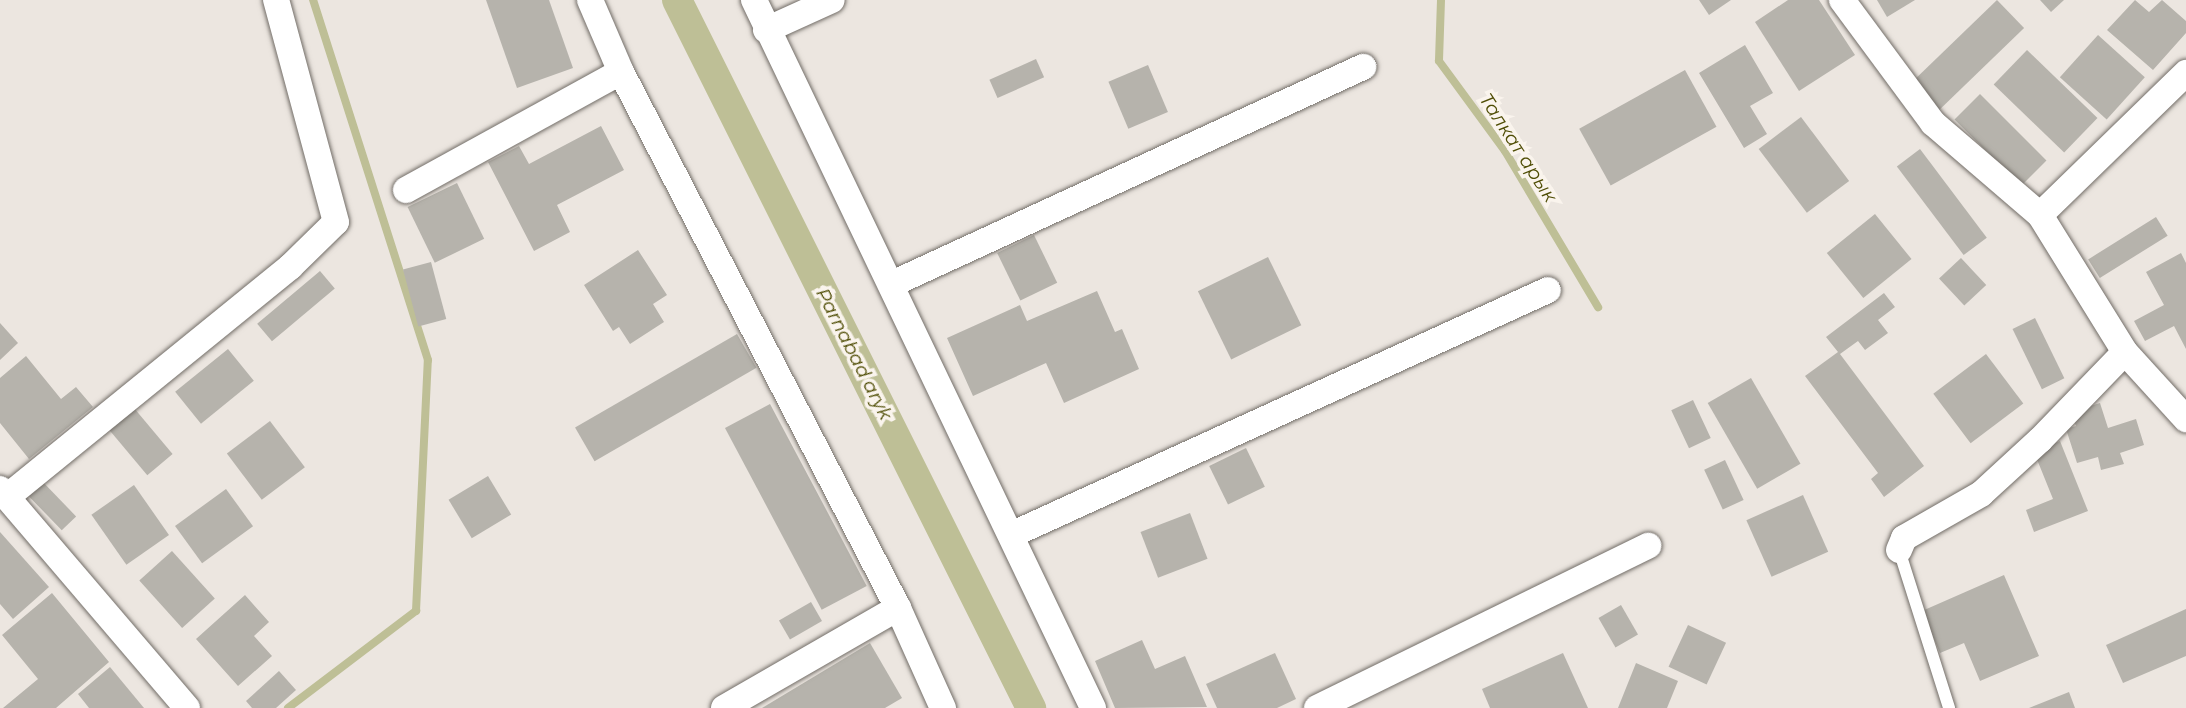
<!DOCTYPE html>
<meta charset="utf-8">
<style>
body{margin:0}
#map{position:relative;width:2186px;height:708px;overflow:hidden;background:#ece6e0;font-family:Montserrat,sans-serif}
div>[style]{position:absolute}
.stream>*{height:8px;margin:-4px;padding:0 4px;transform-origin:4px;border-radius:4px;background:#bebf96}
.canal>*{height:30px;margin:-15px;padding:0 15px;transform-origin:15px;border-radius:15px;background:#bebf96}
.building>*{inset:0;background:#b6b3ac;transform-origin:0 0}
.roads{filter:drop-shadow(0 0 2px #726d67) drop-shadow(0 0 2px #726d67)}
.service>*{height:12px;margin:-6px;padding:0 6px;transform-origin:6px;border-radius:6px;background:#fff}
.minor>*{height:26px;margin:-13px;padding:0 13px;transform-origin:13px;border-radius:13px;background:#fff}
span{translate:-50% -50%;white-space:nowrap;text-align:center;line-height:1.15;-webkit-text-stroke:7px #faf4ed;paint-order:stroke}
.water-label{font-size:19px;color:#4f4d05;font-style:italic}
</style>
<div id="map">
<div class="stream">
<i style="left:1441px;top:0;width:61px;rotate:91.9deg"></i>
<i style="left:1439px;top:61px;width:112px;rotate:53.7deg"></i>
<i style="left:1505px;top:151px;width:182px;rotate:59.2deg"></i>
<i style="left:288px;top:708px;width:161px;rotate:-37.2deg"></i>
<i style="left:416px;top:611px;width:251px;rotate:-87.3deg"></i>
<i style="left:428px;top:360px;width:378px;rotate:-107.7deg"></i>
</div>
<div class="canal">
<i style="left:677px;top:0;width:792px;rotate:63.43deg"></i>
</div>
<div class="building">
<i style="clip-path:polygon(486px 0,549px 0,573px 68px,517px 88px)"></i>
<i style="clip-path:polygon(1699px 0,1731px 0,1709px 15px)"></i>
<i style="clip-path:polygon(1788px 0,1819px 0,1855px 55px,1799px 91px,1755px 22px)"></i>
<i style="clip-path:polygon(1877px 0,1915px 0,1887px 17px)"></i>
<i style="left:1997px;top:0;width:39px;height:122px;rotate:46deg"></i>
<i style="clip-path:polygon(2040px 0,2064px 0,2051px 12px)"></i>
<i style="clip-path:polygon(2135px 0,2149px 12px,2162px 0,2186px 21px,2186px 33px,2153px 70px,2107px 30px)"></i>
<i style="left:2098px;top:35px;width:63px;height:57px;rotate:42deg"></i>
<i style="clip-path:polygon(1745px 45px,1773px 93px,1750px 106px,1767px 134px,1744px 148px,1699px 73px)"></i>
<i style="left:2027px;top:50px;width:98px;height:48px;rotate:44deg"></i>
<i style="left:1036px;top:59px;width:20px;height:51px;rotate:66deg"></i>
<i style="left:1148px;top:65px;width:51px;height:43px;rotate:67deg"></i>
<i style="left:1685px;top:70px;width:65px;height:121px;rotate:61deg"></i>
<i style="left:1980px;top:94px;width:94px;height:36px;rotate:45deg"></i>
<i style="left:1801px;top:117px;width:80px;height:53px;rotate:53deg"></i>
<i style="clip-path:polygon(601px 126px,624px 170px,557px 205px,570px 232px,534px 251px,488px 162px,519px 146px,529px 164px)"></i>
<i style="left:1920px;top:149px;width:111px;height:29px;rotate:53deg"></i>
<i style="left:457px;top:183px;width:62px;height:55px;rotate:64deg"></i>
<i style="left:1875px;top:214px;width:58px;height:62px;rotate:51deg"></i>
<i style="left:2156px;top:217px;width:22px;height:80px;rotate:58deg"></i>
<i style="left:1034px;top:235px;width:53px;height:41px;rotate:64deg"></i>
<i style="clip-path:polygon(638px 250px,667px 295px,653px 304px,664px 322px,630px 344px,619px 327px,613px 331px,584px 285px)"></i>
<i style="clip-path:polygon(2181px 253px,2186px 263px,2186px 349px,2174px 326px,2145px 341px,2134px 321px,2164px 305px,2146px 272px)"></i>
<i style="left:1268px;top:257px;width:76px;height:78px;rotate:64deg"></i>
<i style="left:1961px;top:258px;width:37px;height:30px;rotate:47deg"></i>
<i style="left:431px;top:262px;width:59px;height:29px;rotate:75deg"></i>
<i style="left:320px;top:271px;width:23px;height:82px;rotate:50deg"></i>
<i style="clip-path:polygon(1097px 291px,1115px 332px,1122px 329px,1139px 369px,1064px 403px,1046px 363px,973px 396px,947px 338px,1020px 305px,1027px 321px)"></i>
<i style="clip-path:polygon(1884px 293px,1895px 307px,1878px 320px,1888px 333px,1865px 350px,1858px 341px,1840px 354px,1924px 466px,1884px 497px,1871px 479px,1878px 473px,1805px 376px,1838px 352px,1826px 337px)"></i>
<i style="left:2035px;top:318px;width:67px;height:25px;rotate:64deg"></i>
<i style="clip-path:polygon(0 323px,18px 343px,0 360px)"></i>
<i style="left:737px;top:334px;width:39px;height:187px;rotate:60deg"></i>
<i style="left:228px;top:349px;width:41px;height:68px;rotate:51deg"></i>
<i style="left:1986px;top:354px;width:62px;height:66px;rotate:53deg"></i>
<i style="clip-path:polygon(26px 356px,61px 399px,76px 387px,93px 407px,29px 459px,0 423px,0 378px)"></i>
<i style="left:1751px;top:378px;width:99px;height:50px;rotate:60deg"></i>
<i style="left:1693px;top:400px;width:42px;height:24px;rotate:65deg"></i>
<i style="clip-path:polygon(2100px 403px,2108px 428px,2136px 419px,2144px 445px,2120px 453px,2124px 464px,2101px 470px,2098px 457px,2077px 463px,2066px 429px,2076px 426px,2071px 412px)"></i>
<i style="left:770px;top:404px;width:206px;height:51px;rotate:62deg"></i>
<i style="left:134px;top:408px;width:60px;height:33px;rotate:50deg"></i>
<i style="left:270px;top:421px;width:58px;height:54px;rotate:53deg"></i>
<i style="clip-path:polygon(2060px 441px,2088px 511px,2034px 532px,2026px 510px,2053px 499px,2034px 452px)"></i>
<i style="left:1246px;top:448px;width:43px;height:41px;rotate:64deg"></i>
<i style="left:1725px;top:460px;width:44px;height:23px;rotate:65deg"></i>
<i style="left:488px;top:476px;width:45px;height:46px;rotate:59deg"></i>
<i style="left:40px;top:479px;width:52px;height:20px;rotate:46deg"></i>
<i style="left:134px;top:485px;width:61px;height:52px;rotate:55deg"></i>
<i style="left:226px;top:489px;width:46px;height:63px;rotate:54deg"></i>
<i style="left:1803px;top:495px;width:62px;height:62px;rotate:66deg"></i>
<i style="left:1190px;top:513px;width:49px;height:53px;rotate:69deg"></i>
<i style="clip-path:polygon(0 532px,49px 587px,13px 619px,0 604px)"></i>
<i style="left:172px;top:551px;width:64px;height:44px;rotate:48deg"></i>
<i style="clip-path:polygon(2004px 575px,2039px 656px,1980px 681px,1964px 643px,1940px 653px,1922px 611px)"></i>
<i style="clip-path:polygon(52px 593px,109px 662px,56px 708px,3px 708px,38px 679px,2px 635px)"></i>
<i style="clip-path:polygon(245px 595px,269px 622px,254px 636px,272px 656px,238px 686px,196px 639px)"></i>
<i style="left:811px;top:602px;width:22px;height:37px;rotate:60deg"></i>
<i style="left:1621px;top:605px;width:34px;height:26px;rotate:60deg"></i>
<i style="clip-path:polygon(2186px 609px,2186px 656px,2123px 683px,2106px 645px)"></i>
<i style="left:1688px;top:625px;width:42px;height:46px;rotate:25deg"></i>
<i style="clip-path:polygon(1142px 640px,1155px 669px,1185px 656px,1207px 707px,1115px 708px,1095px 661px)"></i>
<i style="clip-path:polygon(870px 643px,902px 698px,885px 708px,762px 708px)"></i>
<i style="clip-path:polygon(1275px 653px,1296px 699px,1277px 708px,1217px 708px,1206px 684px)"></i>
<i style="clip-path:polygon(1563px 653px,1588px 708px,1490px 708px,1482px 689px)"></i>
<i style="clip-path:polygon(1636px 663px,1678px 681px,1667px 708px,1618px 708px)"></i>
<i style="clip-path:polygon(110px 667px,144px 708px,89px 708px,78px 694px)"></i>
<i style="clip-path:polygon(279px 671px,296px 690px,276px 708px,252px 708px,246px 701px)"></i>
<i style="clip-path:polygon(2069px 692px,2075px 708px,2029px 708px)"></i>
</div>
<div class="roads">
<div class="service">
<i style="left:1899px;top:550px;width:166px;rotate:72.4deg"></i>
</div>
<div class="minor">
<i style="left:590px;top:0;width:78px;rotate:66.7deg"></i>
<i style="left:621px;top:72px;width:603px;rotate:62.67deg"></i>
<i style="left:898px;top:608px;width:110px;rotate:65.8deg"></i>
<i style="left:754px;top:0;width:785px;rotate:64.41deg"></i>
<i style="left:1842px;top:0;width:153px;rotate:53.5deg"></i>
<i style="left:1933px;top:123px;width:141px;rotate:40.7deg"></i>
<i style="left:2040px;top:215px;width:161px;rotate:58.2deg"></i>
<i style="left:2125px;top:352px;width:91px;rotate:47.7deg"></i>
<i style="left:766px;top:30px;width:72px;rotate:-24.4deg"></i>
<i style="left:406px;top:190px;width:245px;rotate:-28.8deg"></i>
<i style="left:2040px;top:215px;width:204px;rotate:-44.2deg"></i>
<i style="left:892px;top:284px;width:519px;rotate:-24.74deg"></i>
<i style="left:0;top:489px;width:288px;rotate:49.5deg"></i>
<i style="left:7px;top:497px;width:365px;rotate:-39.1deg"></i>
<i style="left:290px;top:267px;width:64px;rotate:-44.4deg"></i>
<i style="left:336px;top:222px;width:230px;rotate:-105.1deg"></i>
<i style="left:1011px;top:535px;width:590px;rotate:-24.52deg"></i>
<i style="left:1899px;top:550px;width:13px;rotate:-67deg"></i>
<i style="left:1904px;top:538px;width:89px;rotate:-29.7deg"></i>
<i style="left:1981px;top:494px;width:80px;rotate:-42.5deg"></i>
<i style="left:2040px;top:440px;width:122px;rotate:-46deg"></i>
<i style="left:724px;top:708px;width:201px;rotate:-29.9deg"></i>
<i style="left:1317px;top:708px;width:369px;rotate:-26.1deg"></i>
</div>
</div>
<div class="water-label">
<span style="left:1518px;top:148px;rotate:57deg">Талкат арык</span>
<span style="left:854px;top:354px;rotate:63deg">Parnabad aryk</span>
</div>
</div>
